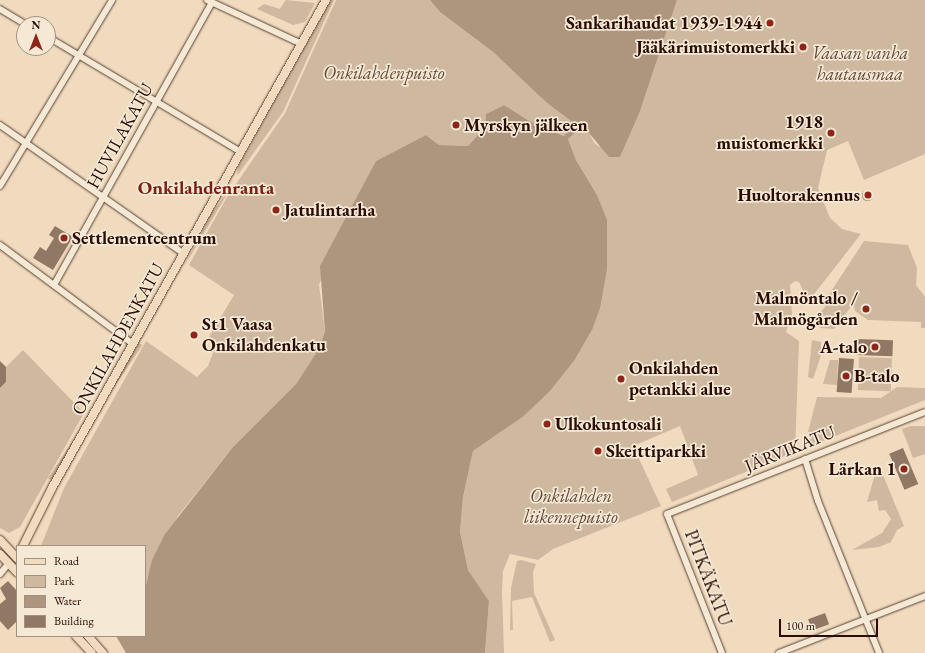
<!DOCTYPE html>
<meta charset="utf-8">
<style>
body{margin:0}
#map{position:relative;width:925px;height:653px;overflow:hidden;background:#f0dbbf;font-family:"EB Garamond",serif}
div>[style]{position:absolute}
.green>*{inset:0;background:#ceb89f;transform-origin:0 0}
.water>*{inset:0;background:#ad957e}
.building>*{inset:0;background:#917864;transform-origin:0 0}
.round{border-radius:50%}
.roads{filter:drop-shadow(0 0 1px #5c4030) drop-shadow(0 0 1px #5c4030)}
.minor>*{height:6px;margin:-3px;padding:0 3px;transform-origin:3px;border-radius:3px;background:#f5e8d5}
.major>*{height:8px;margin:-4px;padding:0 4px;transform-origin:4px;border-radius:4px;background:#f0dbbf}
.dots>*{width:11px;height:11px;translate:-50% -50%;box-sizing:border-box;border:2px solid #f5e8d5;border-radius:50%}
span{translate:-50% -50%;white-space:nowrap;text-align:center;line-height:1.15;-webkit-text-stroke:3.5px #f5e8d5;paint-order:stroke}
.poi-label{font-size:18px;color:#2a0c01;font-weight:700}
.right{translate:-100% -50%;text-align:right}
.left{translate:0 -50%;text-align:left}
.park-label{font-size:18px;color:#634838;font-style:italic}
.street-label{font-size:18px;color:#2a0c01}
.neighbourhood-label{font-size:19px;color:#7a1f14;font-weight:700}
.legend{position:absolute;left:16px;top:545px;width:130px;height:92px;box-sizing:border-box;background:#f5e8d5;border:1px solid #a49080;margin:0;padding:5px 7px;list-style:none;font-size:12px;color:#2a0c01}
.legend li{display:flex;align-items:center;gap:8px;height:20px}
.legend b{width:20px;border:1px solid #a49080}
.north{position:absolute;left:16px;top:16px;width:40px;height:40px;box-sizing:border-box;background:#f5e8d5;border:1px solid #a49080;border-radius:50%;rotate:0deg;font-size:11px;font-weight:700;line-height:16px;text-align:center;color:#2a0c01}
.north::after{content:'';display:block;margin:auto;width:14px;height:18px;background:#8f2418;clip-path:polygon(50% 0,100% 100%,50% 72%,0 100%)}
.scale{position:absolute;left:779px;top:619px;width:99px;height:18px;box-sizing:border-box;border:2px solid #2a0c01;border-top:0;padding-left:5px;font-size:12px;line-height:14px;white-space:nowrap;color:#2a0c01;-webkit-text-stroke:3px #f5e8d5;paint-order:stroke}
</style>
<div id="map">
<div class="green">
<i style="clip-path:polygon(286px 0,315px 3px,305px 22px,293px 25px,257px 9px,264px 4px,280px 9px)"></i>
<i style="clip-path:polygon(331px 0,334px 0,283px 112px,237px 176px,238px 167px)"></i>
<i style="clip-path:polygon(336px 0,430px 0,440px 12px,493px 52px,547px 103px,575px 124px,565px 136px,531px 122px,504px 105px,486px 114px,485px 127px,468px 146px,439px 145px,426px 135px,376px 161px,340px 231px,319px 285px,325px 331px,320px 347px,296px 384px,233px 447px,178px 516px,148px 576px,145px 589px,145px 546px,41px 546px,64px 488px,146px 341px,197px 377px,208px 366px,217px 343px,209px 337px,234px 295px,189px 265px,227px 197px,285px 113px)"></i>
<i style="clip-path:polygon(677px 0,925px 0,925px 154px,864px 180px,848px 141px,827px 150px,818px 188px,830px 218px,842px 229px,861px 234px,811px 298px,806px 297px,799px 282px,795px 281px,790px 285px,792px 314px,786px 332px,799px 341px,795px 452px,672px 502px,666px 489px,698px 475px,680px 426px,633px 446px,661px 506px,553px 549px,538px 560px,510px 554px,503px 571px,502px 592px,504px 653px,485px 653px,489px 601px,468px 570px,460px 532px,463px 497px,473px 451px,524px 416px,550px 391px,574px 361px,592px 330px,597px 195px,576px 160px,568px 139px,579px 129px,589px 133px,595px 144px,620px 157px,639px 114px)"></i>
<i style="clip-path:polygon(225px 195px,226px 196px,185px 265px,211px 214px)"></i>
<i style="clip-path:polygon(864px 241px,908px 245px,917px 268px,916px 285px,925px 297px,925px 328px,921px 328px,921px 322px,868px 320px,855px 311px,854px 303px,834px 329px,820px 328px,816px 317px,825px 307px,828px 296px)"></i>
<i style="clip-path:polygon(812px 340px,821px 342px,821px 355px,813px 379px,808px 377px)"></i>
<i style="left:139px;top:343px;width:4px;height:163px;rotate:34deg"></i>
<i style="clip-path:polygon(23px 350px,84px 413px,20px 527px,9px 533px,0 528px,0 388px,6px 382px,6px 367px)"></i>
<i style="left:859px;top:357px;width:33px;height:33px;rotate:2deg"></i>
<i style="clip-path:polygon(830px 360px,838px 360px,837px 385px,823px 384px)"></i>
<i style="clip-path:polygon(897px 387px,925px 388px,925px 400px,808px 447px,808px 432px,817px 397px,881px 398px)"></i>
<i style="clip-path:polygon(911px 426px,925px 426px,925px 454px,913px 458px,902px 429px)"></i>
<i style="clip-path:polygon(876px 471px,883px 475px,904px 526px,897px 530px,891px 542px,879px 547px,852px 550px,882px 533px,891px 519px,885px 510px,879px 511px,877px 500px,867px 502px)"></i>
<i style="clip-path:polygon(521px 560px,536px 564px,533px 572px,534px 593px,555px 640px,550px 642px,532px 597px,512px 601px,513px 630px,510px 630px,511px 588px,517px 561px)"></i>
</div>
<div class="water">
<i style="clip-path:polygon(430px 0,677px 0,639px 114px,620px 157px,609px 157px,589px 133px,579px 129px,568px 139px,576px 160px,597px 195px,607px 220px,607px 269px,600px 308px,592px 330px,574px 361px,550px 391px,524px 416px,473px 451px,463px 497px,460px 532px,468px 570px,489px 601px,485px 653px,126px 653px,116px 636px,145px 636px,145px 589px,152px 560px,165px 534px,233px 447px,296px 384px,320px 347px,325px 331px,320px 266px,376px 161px,426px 135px,439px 145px,468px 146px,485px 127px,486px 114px,504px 105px,531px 122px,564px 136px,575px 124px,547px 103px,493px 52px,440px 12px)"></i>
</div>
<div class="building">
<i class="round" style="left:861.5px;top:189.5px;width:11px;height:11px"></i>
<i style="clip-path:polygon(55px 226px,73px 237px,53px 270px,33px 258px,40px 247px,46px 251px,54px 238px,49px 235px)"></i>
<i style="left:857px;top:339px;width:36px;height:16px;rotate:2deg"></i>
<i style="left:839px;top:358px;width:15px;height:34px;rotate:4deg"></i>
<i style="clip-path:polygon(0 361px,6px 367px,6px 382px,0 388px)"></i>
<i style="left:903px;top:448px;width:39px;height:15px;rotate:67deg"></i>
<i style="clip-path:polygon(8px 581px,17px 591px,17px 621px,8px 630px,0 621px,0 604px,6px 599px,0 588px)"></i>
<i style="left:825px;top:613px;width:12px;height:18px;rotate:70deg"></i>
</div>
<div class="roads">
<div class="minor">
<i style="left:207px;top:0;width:105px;rotate:24.9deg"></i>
<i style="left:0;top:9px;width:29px;rotate:31deg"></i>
<i style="left:48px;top:37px;width:225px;rotate:30.8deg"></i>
<i style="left:0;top:125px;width:225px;rotate:35deg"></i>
<i style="left:0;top:186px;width:217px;rotate:-58.9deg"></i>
<i style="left:0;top:245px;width:166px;rotate:36.7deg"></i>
<i style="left:54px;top:285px;width:324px;rotate:-60.8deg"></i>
<i style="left:805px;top:459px;width:44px;rotate:72.8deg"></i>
<i style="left:818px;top:501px;width:164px;rotate:68.1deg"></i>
<i style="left:0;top:574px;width:14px;rotate:-51deg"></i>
<i style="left:722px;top:653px;width:149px;rotate:-111.6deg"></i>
<i style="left:667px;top:514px;width:277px;rotate:-21.6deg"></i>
<i style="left:779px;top:653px;width:157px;rotate:-21.3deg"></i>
</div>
<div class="major">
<i style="left:0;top:540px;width:25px;rotate:47deg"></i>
<i style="left:23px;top:546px;width:65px;rotate:-63.4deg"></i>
<i style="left:52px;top:488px;width:560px;rotate:-60.69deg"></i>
<i style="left:0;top:554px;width:25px;rotate:47deg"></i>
<i style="left:76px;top:636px;width:23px;rotate:47deg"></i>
<i style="left:88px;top:636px;width:23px;rotate:49deg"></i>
</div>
</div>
<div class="dots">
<i style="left:770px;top:23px;background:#8f2418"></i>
<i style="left:803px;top:47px;background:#8f2418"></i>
<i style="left:456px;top:125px;background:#8f2418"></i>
<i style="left:831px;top:133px;background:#8f2418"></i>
<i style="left:868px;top:195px;background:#8f2418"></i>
<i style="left:276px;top:210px;background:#8f2418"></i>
<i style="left:64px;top:238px;background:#8f2418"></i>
<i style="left:866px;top:309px;background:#8f2418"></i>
<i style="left:194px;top:335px;background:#8f2418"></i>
<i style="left:875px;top:347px;background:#8f2418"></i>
<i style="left:846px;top:376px;background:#8f2418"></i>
<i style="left:621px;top:379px;background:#8f2418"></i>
<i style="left:547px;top:424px;background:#8f2418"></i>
<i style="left:598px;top:451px;background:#8f2418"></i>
<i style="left:904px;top:469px;background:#8f2418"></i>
</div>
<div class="poi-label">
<span class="right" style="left:762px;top:23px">Sankarihaudat 1939-1944</span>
<span class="right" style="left:795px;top:47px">Jääkärimuistomerkki</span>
<span class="right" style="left:823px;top:133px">1918<br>muistomerkki</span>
<span class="left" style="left:464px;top:125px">Myrskyn jälkeen</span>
<span class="right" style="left:860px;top:195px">Huoltorakennus</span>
<span class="left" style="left:284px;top:210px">Jatulintarha</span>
<span class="left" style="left:72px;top:238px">Settlementcentrum</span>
<span class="right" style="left:858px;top:309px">Malmöntalo /<br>Malmögården</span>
<span class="left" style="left:202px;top:335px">St1 Vaasa<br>Onkilahdenkatu</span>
<span class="right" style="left:867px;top:347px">A-talo</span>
<span class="left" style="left:629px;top:379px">Onkilahden<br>petankki alue</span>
<span class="left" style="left:854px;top:376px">B-talo</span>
<span class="left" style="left:555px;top:424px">Ulkokuntosali</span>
<span class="left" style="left:606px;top:451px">Skeittiparkki</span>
<span class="right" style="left:896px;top:469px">Lärkan 1</span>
</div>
<div class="park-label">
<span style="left:860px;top:64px">Vaasan vanha<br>hautausmaa</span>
<span style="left:384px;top:73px">Onkilahdenpuisto</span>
<span style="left:571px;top:507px">Onkilahden<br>liikennepuisto</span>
</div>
<div class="street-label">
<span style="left:120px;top:136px;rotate:-61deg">HUVILAKATU</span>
<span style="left:118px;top:339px;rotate:-61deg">ONKILAHDENKATU</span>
<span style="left:790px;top:449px;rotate:-22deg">JÄRVIKATU</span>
<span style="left:708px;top:578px;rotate:69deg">PITKÄKATU</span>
</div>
<div class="neighbourhood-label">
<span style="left:206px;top:188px">Onkilahdenranta</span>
</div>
<ul class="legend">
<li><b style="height:5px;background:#f0dbbf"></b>Road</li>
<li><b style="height:11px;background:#ceb89f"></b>Park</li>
<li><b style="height:11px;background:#ad957e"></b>Water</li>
<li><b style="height:11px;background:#917864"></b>Building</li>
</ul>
<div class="north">N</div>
<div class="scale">100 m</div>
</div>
